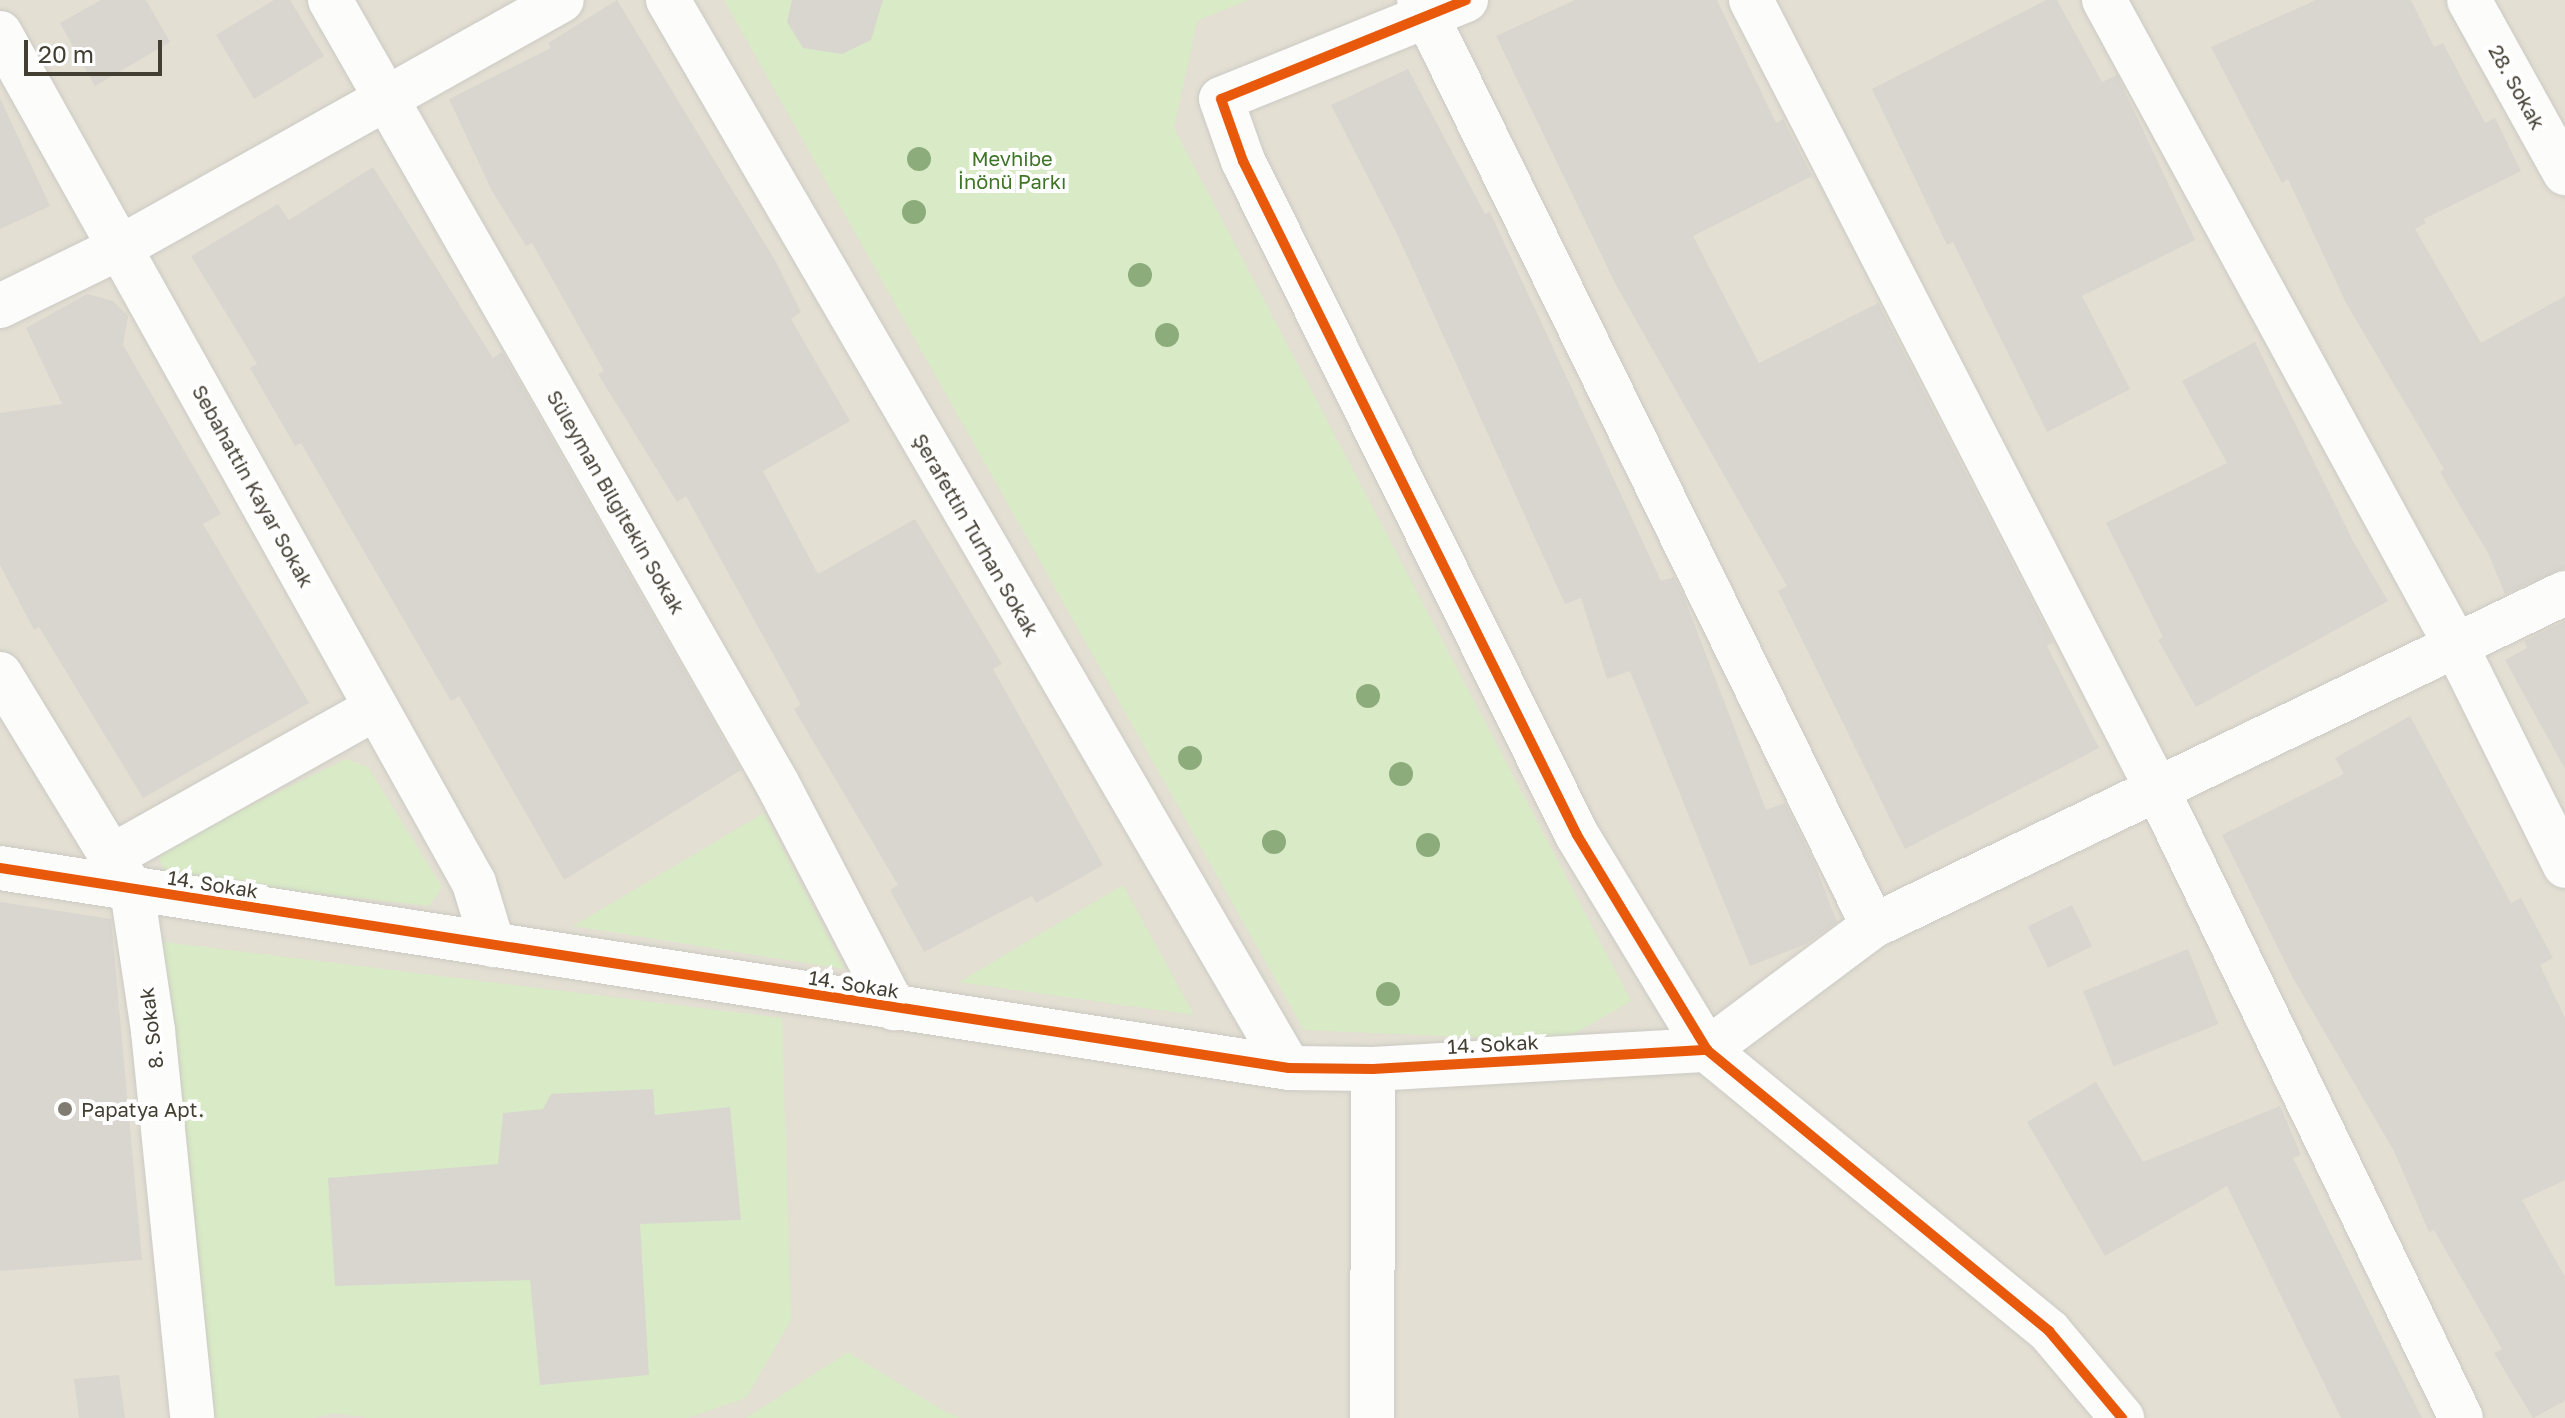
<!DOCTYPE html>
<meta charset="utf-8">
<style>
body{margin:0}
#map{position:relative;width:2565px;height:1418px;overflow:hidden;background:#eeede6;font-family:"Golos Text",sans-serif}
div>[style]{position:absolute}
.residential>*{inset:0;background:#e3dfd3;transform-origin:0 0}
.green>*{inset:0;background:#d9eac6}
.building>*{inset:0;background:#d8d6cf;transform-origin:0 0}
.roads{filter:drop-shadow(0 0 2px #cccac4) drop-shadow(0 0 2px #cccac4)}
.minor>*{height:44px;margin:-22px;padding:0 22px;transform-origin:22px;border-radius:22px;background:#fcfcfb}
.cycleway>*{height:10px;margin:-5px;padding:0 5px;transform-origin:5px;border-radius:5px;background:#e8590c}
.trees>*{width:24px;height:24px;margin:-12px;border-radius:50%;background:#8dac7c}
.dots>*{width:22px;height:22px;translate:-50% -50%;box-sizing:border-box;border:4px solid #fff;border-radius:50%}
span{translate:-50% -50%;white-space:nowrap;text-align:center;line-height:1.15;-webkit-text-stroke:8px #fff;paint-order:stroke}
.street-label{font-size:20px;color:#443f33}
.park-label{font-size:20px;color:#3e7626}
.poi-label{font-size:20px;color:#443f33}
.left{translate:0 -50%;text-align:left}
.scale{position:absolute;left:24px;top:40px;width:138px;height:36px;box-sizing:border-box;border:4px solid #443f33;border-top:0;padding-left:10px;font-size:24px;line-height:28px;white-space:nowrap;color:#443f33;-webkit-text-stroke:6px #fff;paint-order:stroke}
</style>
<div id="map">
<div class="residential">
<i style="left:0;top:0;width:2565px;height:1418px"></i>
</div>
<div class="green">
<i style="clip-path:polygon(724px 0,1248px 0,1197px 21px,1174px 128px,1631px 1001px,1562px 1041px,1304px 1030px)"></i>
<i style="clip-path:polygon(346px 759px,368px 767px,442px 887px,429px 906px,164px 876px,158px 850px)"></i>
<i style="clip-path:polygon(764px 813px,845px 969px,573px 926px)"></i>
<i style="clip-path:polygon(1123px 885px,1194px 1015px,959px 982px)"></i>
<i style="clip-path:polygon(157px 941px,782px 1018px,791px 1320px,746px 1398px,687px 1418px,369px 1418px,335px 1413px,314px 1418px,215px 1418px)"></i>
<i style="clip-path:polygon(848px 1352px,944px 1411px,960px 1418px,746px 1418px)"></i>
</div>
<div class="building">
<i style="clip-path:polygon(101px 0,146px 0,170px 42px,95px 86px,60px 23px)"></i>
<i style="clip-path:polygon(274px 0,290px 0,324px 56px,254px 99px,216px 35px)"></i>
<i style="clip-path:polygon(617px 0,776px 262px,801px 312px,791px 319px,850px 421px,763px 471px,818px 574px,915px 519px,1002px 664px,993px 669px,1103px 865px,1036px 903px,1032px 896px,924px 952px,890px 890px,898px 885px,794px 709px,801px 705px,686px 496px,677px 502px,598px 374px,604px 371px,532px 243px,526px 246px,492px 191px,449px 99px,551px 48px,548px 43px)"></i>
<i style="clip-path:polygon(792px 0,883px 0,871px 40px,842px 54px,803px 48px,787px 22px)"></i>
<i style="clip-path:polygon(1575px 0,1717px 0,1776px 123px,1783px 119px,1812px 176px,1693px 236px,1759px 363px,1878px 303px,2053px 642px,2047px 646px,2099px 748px,1905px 849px,1778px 591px,1787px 586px,1616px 285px,1496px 36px)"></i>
<i style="clip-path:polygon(2046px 0,2057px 0,2102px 82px,2117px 75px,2195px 240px,2082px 296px,2130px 389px,2047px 432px,1953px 242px,1947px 245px,1872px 89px)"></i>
<i style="clip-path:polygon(2316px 0,2411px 0,2434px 47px,2443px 43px,2485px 123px,2495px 118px,2521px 171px,2424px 219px,2426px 223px,2415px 229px,2481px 343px,2565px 296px,2565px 568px,2505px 594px,2488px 553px,2440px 472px,2444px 469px,2346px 303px,2288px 179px,2282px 183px,2211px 47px)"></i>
<i style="clip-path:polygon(1408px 69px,1485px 214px,1490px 212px,1661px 581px,1674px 577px,1683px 595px,1766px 810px,1785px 803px,1813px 860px,1837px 922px,1806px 944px,1750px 966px,1630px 671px,1607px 679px,1581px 598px,1565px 604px,1398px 236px,1331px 105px)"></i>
<i style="clip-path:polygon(0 98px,50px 206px,0 229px)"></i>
<i style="clip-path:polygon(373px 167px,493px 358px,502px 352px,741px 770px,564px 880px,459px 696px,451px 701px,301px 443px,295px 446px,250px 368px,257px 364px,191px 256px,278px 204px,289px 220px)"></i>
<i style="clip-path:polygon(87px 294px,113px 301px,128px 316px,123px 345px,221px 514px,203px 524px,309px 703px,143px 798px,39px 627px,34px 630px,0 565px,0 413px,62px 404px,26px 328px)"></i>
<i style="clip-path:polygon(2255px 342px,2354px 543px,2388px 601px,2196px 707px,2158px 640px,2163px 637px,2106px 523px,2227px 463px,2182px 381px)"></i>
<i style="clip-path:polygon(2565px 621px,2565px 769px,2505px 660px,2527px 648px,2524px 641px)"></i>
<i style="clip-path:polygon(2410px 716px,2511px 903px,2521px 898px,2553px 958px,2540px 965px,2565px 1018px,2565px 1180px,2522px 1200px,2565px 1277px,2565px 1401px,2533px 1418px,2494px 1353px,2502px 1349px,2434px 1230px,2429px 1232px,2394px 1151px,2293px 978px,2222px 835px,2344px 774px,2335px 758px)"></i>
<i style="clip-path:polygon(0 902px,111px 919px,142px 1260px,0 1271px)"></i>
<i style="left:2072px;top:905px;width:46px;height:49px;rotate:64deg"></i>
<i style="left:2188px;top:949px;width:81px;height:113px;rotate:68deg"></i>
<i style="clip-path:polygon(2096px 1082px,2143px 1162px,2280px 1106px,2301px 1155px,2293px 1158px,2422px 1418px,2341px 1418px,2227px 1186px,2105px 1256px,2027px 1122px)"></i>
<i style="clip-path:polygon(653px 1089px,655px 1115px,730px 1107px,741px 1220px,640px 1224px,649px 1375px,540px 1385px,530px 1280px,335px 1286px,328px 1178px,498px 1164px,503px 1113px,543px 1109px,551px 1094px)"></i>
<i style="clip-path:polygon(119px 1375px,125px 1418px,79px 1418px,74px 1379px)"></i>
</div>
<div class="roads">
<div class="minor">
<i style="left:330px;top:0;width:902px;rotate:60.28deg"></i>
<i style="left:777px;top:783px;width:254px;rotate:62.5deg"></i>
<i style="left:668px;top:0;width:1235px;rotate:59.82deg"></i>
<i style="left:1419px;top:0;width:1031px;rotate:63.88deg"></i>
<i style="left:1466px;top:0;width:264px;rotate:158deg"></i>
<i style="left:1221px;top:99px;width:66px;rotate:70.5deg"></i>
<i style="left:1243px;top:161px;width:752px;rotate:63.64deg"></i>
<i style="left:1577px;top:835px;width:251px;rotate:58.8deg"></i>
<i style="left:1707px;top:1050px;width:443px;rotate:39.4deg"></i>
<i style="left:2049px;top:1331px;width:114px;rotate:50deg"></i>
<i style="left:1751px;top:0;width:890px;rotate:62.77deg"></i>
<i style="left:2158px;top:791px;width:696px;rotate:64.21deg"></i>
<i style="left:2104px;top:0;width:731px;rotate:61.4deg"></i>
<i style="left:2454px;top:642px;width:250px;rotate:63.6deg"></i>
<i style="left:2469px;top:0;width:198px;rotate:61deg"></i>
<i style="left:0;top:33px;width:973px;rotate:60.85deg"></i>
<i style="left:474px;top:883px;width:65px;rotate:73deg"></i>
<i style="left:0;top:306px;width:135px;rotate:-26deg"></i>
<i style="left:121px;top:247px;width:505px;rotate:-29.25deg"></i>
<i style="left:0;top:674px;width:253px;rotate:58.6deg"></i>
<i style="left:132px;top:890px;width:143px;rotate:81.5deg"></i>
<i style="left:153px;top:1031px;width:389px;rotate:84.2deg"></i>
<i style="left:114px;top:855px;width:300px;rotate:-29.3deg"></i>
<i style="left:0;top:868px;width:1304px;rotate:8.82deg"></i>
<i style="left:1289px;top:1068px;width:84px;rotate:0.7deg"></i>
<i style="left:1373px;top:1069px;width:335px;rotate:-3.3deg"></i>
<i style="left:1707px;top:1050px;width:207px;rotate:-36.8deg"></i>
<i style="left:1873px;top:926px;width:768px;rotate:-25.7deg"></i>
<i style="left:1372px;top:1418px;width:349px;rotate:-89.8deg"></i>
</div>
</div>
<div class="cycleway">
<i style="left:1466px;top:0;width:264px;rotate:158deg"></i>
<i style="left:1221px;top:99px;width:66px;rotate:70.5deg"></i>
<i style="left:1243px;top:161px;width:752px;rotate:63.64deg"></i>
<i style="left:1577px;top:835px;width:251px;rotate:58.8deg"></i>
<i style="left:1707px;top:1050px;width:443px;rotate:39.4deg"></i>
<i style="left:2049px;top:1331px;width:114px;rotate:50deg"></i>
<i style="left:0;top:868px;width:1304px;rotate:8.82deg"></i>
<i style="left:1289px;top:1068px;width:84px;rotate:0.7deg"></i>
<i style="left:1373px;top:1069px;width:335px;rotate:-3.3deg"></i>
</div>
<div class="trees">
<i style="left:919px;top:159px"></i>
<i style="left:914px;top:212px"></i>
<i style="left:1140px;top:275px"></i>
<i style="left:1167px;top:335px"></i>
<i style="left:1368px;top:696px"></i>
<i style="left:1190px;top:758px"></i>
<i style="left:1401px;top:774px"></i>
<i style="left:1274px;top:842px"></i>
<i style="left:1428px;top:845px"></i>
<i style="left:1388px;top:994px"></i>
</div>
<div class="dots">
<i style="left:65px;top:1109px;background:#807c72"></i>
</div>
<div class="street-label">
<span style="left:2517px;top:87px;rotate:61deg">28. Sokak</span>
<span style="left:253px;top:486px;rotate:61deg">Sebahattin Kayar Sokak</span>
<span style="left:616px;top:502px;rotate:60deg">Süleyman Bilgitekin Sokak</span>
<span style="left:976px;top:535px;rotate:60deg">Şerafettin Turhan Sokak</span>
<span style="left:213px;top:884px;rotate:9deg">14. Sokak</span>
<span style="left:854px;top:984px;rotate:9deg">14. Sokak</span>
<span style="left:151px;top:1028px;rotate:-97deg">8. Sokak</span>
<span style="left:1493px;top:1044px;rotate:-3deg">14. Sokak</span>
</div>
<div class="park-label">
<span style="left:1012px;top:170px">Mevhibe<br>İnönü Parkı</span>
</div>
<div class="poi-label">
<span class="left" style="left:81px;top:1109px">Papatya Apt.</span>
</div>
<div class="scale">20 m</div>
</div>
